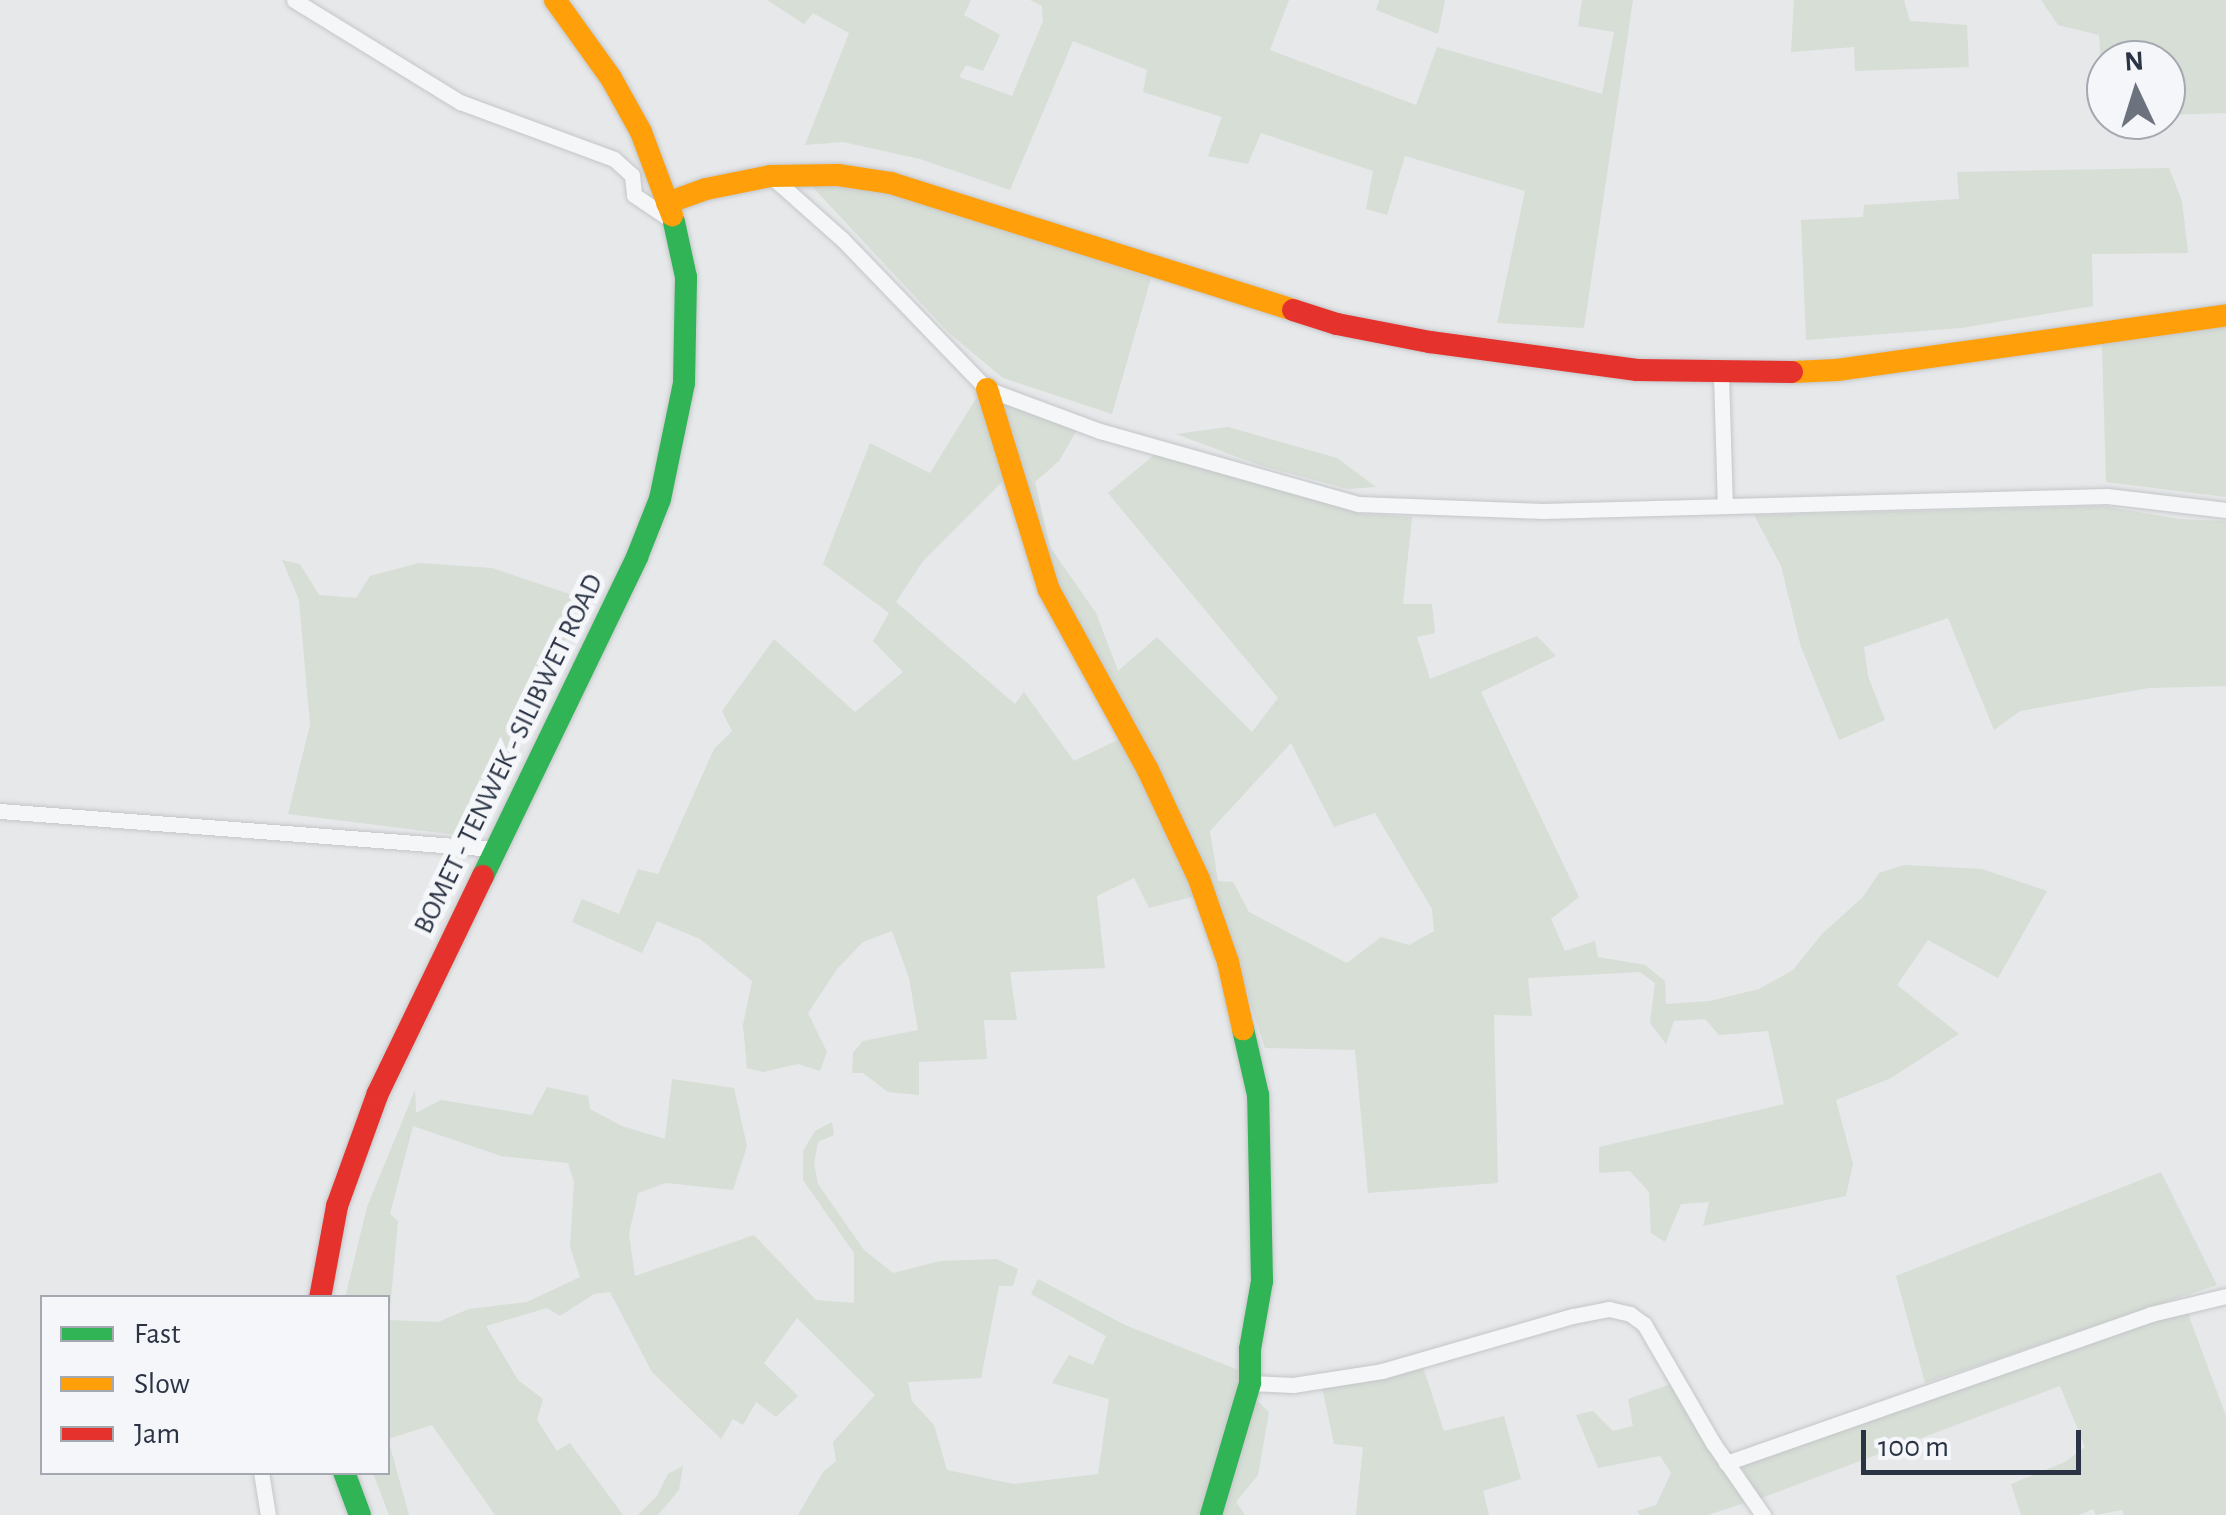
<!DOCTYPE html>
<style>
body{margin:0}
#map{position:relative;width:2226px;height:1515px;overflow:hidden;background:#e6e8ea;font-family:"Alegreya Sans",sans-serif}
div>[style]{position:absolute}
.green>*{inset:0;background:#d6ded6}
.roads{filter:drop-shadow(0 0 2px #c4c6c8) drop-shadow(0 0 2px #c4c6c8)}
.street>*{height:15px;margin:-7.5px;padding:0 7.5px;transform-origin:7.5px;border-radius:7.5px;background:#f5f6f7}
.fast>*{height:22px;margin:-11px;padding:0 11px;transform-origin:11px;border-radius:11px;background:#30b455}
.slow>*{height:22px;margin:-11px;padding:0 11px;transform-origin:11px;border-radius:11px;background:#ff9f0a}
.jam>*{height:22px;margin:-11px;padding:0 11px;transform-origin:11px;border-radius:11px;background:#e5322d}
span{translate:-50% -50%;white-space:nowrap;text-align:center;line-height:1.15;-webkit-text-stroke:10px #f4f6f9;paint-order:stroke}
.street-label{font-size:28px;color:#2b3445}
.legend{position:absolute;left:40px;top:1295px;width:350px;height:180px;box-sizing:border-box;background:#f4f6f9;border:2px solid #a4a8b1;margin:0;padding:12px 18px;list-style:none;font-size:30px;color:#2b3445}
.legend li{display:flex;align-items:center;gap:20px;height:50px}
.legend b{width:50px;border:2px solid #a4a8b1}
.north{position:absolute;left:2086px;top:40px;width:100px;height:100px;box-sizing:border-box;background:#f4f6f9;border:2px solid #a4a8b1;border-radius:50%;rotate:356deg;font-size:28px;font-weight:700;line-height:40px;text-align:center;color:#2b3445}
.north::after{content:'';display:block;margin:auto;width:35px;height:45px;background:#6c737f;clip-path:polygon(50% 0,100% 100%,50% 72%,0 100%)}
.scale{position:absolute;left:1861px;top:1430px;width:220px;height:45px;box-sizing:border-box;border:5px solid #2b3445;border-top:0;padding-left:12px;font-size:30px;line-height:35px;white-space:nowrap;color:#2b3445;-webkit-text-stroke:8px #f4f6f9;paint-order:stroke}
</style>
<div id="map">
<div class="green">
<i style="clip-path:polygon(767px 0,971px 0,964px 15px,1000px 35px,983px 71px,966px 65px,959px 77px,1012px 96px,1043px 21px,1042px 6px,1030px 0,1289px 0,1270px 50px,1416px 105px,1437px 47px,1602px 94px,1614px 32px,1578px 26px,1582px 0,1633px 0,1584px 328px,1497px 323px,1525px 191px,1405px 156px,1387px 215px,1366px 209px,1373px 171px,1261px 133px,1248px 164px,1208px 156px,1222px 117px,1143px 92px,1147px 70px,1073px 41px,1010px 190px,920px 159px,843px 142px,805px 145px,849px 33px,813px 13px,804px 24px)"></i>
<i style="clip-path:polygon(1379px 0,1445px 0,1438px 34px,1376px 10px)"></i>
<i style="clip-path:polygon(1794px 0,1904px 0,1910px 21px,1967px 25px,1969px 67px,1855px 71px,1854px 47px,1791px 52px)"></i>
<i style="clip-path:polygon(2041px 0,2226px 0,2226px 113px,2166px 115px,2166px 60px,2106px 60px,2105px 117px,2099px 35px,2058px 25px)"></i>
<i style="clip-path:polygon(2169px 168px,2182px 201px,2188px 253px,2092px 254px,2093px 306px,1961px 328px,1806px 340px,1801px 220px,1863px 217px,1864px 205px,1959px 199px,1957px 172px)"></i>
<i style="clip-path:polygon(806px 180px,851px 182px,923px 201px,1151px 278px,1112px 414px,1003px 378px,949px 333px)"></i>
<i style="clip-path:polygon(2226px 323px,2226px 497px,2106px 482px,2102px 344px)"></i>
<i style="clip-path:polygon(980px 392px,1008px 476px,923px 561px,896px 602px,1015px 704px,1024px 692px,1074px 761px,1124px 737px,1199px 895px,1149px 908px,1134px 878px,1097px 896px,1105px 968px,1010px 972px,1017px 1020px,984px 1020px,987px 1059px,919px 1062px,919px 1095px,888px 1092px,863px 1073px,852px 1073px,853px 1053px,863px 1041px,918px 1030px,909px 978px,892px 931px,863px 942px,837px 969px,808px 1013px,827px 1052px,820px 1071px,798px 1064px,763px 1072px,747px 1068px,743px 1025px,752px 981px,700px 939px,657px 921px,642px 953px,572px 922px,582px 899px,619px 914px,638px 869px,658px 874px,714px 749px,732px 731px,722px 711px,774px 639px,855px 712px,903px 672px,873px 641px,889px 613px,823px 564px,870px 443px,930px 473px)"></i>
<i style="clip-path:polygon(evenodd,1004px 401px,1077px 430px,1059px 461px,1035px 482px,1050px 547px,1096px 613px,1118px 671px,1157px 637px,1252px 732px,1278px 698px,1108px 493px,1158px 452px,1362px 514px,1412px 517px,1403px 604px,1432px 604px,1435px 633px,1417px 637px,1430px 679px,1537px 636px,1556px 656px,1481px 692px,1579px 897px,1551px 919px,1565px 951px,1595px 941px,1598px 957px,1645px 965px,1665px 981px,1666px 1004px,1710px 1001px,1759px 989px,1793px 970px,1822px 934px,1863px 897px,1879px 873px,1904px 865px,1982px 869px,2047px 891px,1998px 978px,1928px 940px,1897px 985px,1959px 1034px,1891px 1078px,1836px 1100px,1853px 1164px,1846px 1196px,1703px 1226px,1709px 1202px,1681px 1204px,1665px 1242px,1651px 1233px,1649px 1192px,1630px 1171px,1599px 1173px,1599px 1147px,1784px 1104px,1768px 1031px,1719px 1035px,1705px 1019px,1674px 1021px,1666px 1044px,1650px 1023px,1655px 983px,1640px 972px,1528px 978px,1532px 1016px,1494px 1015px,1498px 1183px,1368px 1193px,1355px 1050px,1265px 1048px,1228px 936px,1049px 571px,1005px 423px,1004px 401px,1291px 743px,1334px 827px,1375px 813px,1432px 909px,1434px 931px,1409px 945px,1381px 937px,1347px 963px,1249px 912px,1233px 882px,1218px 881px,1210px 831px,1291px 743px)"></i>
<i style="clip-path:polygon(1228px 427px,1337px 458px,1376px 487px,1348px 489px,1259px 465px,1176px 434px)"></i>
<i style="clip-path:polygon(2103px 506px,2179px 519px,2226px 521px,2226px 686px,2149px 688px,2020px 711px,1994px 730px,1948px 618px,1864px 647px,1868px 676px,1885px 720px,1839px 740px,1801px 647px,1781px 566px,1754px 515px)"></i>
<i style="clip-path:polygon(282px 560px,300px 564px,319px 595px,356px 598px,370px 576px,419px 563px,492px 568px,584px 599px,473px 837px,288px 814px,310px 725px,299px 600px)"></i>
<i style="clip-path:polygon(evenodd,672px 1079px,734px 1088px,747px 1146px,733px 1190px,666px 1183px,638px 1193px,629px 1234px,635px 1276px,754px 1235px,816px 1300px,854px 1303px,854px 1253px,803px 1180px,803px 1151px,815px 1131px,832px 1122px,834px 1135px,818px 1142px,814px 1163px,818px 1184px,864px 1250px,893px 1273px,940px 1261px,996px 1259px,1018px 1269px,1013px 1286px,999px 1286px,981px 1378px,908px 1382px,912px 1401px,934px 1425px,947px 1470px,1014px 1484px,1098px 1474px,1109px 1399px,1052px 1383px,1069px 1355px,1093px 1365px,1106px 1336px,1031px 1294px,1038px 1279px,1125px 1325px,1241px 1371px,1204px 1515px,798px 1515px,823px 1472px,836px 1461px,833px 1442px,875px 1395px,797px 1318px,764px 1363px,798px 1396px,776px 1417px,756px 1402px,743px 1425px,733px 1419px,721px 1439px,652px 1372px,610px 1292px,594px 1294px,560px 1316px,547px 1308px,486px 1326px,518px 1380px,543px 1399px,537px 1420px,557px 1451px,570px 1443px,623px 1515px,495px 1515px,432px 1425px,388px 1439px,409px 1515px,389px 1515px,373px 1473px,388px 1472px,388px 1298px,345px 1298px,367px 1207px,415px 1090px,416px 1113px,441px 1100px,532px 1115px,547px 1087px,588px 1096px,590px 1109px,622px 1126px,665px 1139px,672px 1079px,413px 1126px,501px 1156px,568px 1163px,574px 1182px,570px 1247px,580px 1277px,527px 1302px,469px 1309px,438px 1322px,389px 1320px,398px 1221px,390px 1214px,413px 1126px)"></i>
<i style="clip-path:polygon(2161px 1172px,2217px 1285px,1925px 1383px,1896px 1276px)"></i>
<i style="clip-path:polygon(2187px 1311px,2226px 1416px,2226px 1515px,2124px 1515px,2122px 1510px,2096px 1515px,2093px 1509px,2079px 1515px,2021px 1515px,2011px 1484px,2065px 1462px,2085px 1447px,2060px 1386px,1759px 1499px,1740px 1464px)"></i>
<i style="clip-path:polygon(1423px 1367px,1444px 1431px,1504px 1416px,1521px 1479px,1483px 1491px,1489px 1515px,1356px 1515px,1363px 1447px,1334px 1444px,1322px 1387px)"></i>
<i style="clip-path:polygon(1671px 1384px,1720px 1454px,1744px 1503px,1708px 1515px,1640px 1515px,1637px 1511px,1656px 1505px,1671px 1473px,1660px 1456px,1598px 1468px,1576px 1415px,1593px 1411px,1613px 1431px,1633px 1426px,1628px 1399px)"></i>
<i style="clip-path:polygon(1252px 1396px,1269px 1412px,1258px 1475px,1236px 1502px,1245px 1515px,1216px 1515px)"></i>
<i style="clip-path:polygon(683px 1466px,679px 1490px,658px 1515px,638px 1515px,657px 1496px,668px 1474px)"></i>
</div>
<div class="roads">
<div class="street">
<i style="left:294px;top:0;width:195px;rotate:31.6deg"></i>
<i style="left:460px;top:102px;width:164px;rotate:20.3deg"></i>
<i style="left:614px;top:159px;width:24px;rotate:42deg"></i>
<i style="left:632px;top:175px;width:20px;rotate:84deg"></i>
<i style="left:634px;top:195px;width:48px;rotate:34deg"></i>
<i style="left:771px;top:176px;width:95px;rotate:41.6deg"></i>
<i style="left:842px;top:239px;width:209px;rotate:46deg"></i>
<i style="left:987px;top:389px;width:121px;rotate:20.4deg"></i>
<i style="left:1100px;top:431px;width:268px;rotate:15.8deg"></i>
<i style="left:1358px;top:504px;width:185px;rotate:2.2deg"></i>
<i style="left:1543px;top:511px;width:564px;rotate:-1.52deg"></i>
<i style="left:2107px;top:496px;width:120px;rotate:6.7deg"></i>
<i style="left:1721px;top:374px;width:131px;rotate:88.3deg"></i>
<i style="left:0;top:811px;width:499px;rotate:4.4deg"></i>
<i style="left:1250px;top:1383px;width:43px;rotate:2.7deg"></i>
<i style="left:1293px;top:1385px;width:90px;rotate:-8.9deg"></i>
<i style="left:1382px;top:1371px;width:199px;rotate:-16.1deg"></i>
<i style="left:1573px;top:1316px;width:37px;rotate:-11deg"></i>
<i style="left:1609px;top:1309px;width:22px;rotate:13deg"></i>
<i style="left:1630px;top:1314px;width:17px;rotate:36deg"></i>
<i style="left:1644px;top:1324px;width:138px;rotate:59.9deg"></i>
<i style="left:1713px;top:1443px;width:88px;rotate:55.2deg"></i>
<i style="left:1726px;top:1463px;width:450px;rotate:-19.3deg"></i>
<i style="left:2151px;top:1314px;width:77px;rotate:-13.5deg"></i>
<i style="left:261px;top:1472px;width:44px;rotate:80.8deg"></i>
</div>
<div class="fast">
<i style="left:483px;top:876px;width:354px;rotate:-64.2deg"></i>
<i style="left:637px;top:557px;width:62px;rotate:-68.4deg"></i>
<i style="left:660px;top:499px;width:118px;rotate:-78.3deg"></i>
<i style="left:684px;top:383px;width:106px;rotate:-88.9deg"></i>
<i style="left:686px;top:277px;width:56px;rotate:-102.3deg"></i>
<i style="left:344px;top:1472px;width:46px;rotate:69.6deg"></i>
<i style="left:1211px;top:1515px;width:138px;rotate:-73.5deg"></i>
<i style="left:1250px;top:1383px;width:34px;rotate:-90deg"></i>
<i style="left:1250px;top:1349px;width:69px;rotate:-80deg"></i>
<i style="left:1262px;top:1281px;width:186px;rotate:-91.2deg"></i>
<i style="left:1258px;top:1095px;width:68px;rotate:-102.8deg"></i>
</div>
<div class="slow">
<i style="left:555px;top:0;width:96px;rotate:54.3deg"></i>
<i style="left:611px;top:78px;width:62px;rotate:60.9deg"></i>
<i style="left:641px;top:132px;width:89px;rotate:69.5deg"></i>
<i style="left:667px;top:203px;width:41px;rotate:-19.7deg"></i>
<i style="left:706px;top:189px;width:66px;rotate:-11.3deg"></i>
<i style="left:771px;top:176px;width:67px;rotate:-0.9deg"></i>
<i style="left:838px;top:175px;width:54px;rotate:8.6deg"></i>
<i style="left:891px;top:183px;width:422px;rotate:17.5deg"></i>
<i style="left:1792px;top:372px;width:45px;rotate:-2.5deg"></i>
<i style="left:1837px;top:370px;width:393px;rotate:-8deg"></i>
<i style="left:987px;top:389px;width:210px;rotate:72.9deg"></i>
<i style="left:1049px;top:590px;width:203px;rotate:61.2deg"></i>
<i style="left:1147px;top:768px;width:123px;rotate:64.9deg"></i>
<i style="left:1199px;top:879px;width:88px;rotate:70.7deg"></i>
<i style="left:1228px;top:962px;width:69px;rotate:77.4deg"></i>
</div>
<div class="jam">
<i style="left:1293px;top:310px;width:46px;rotate:17.7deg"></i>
<i style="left:1337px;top:324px;width:95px;rotate:11deg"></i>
<i style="left:1430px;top:342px;width:209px;rotate:7.7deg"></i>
<i style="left:1637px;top:370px;width:155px;rotate:0.7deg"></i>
<i style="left:320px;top:1298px;width:94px;rotate:-79.5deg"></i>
<i style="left:337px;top:1206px;width:120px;rotate:-70.1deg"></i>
<i style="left:378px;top:1093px;width:241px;rotate:-64.2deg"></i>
</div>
</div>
<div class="street-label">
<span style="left:509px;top:754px;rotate:-64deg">BOMET - TENWEK - SILIBWET ROAD</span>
</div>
<ul class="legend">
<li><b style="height:12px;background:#30b455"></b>Fast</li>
<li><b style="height:12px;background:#ff9f0a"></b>Slow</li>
<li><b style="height:12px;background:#e5322d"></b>Jam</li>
</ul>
<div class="north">N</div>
<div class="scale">100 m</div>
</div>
